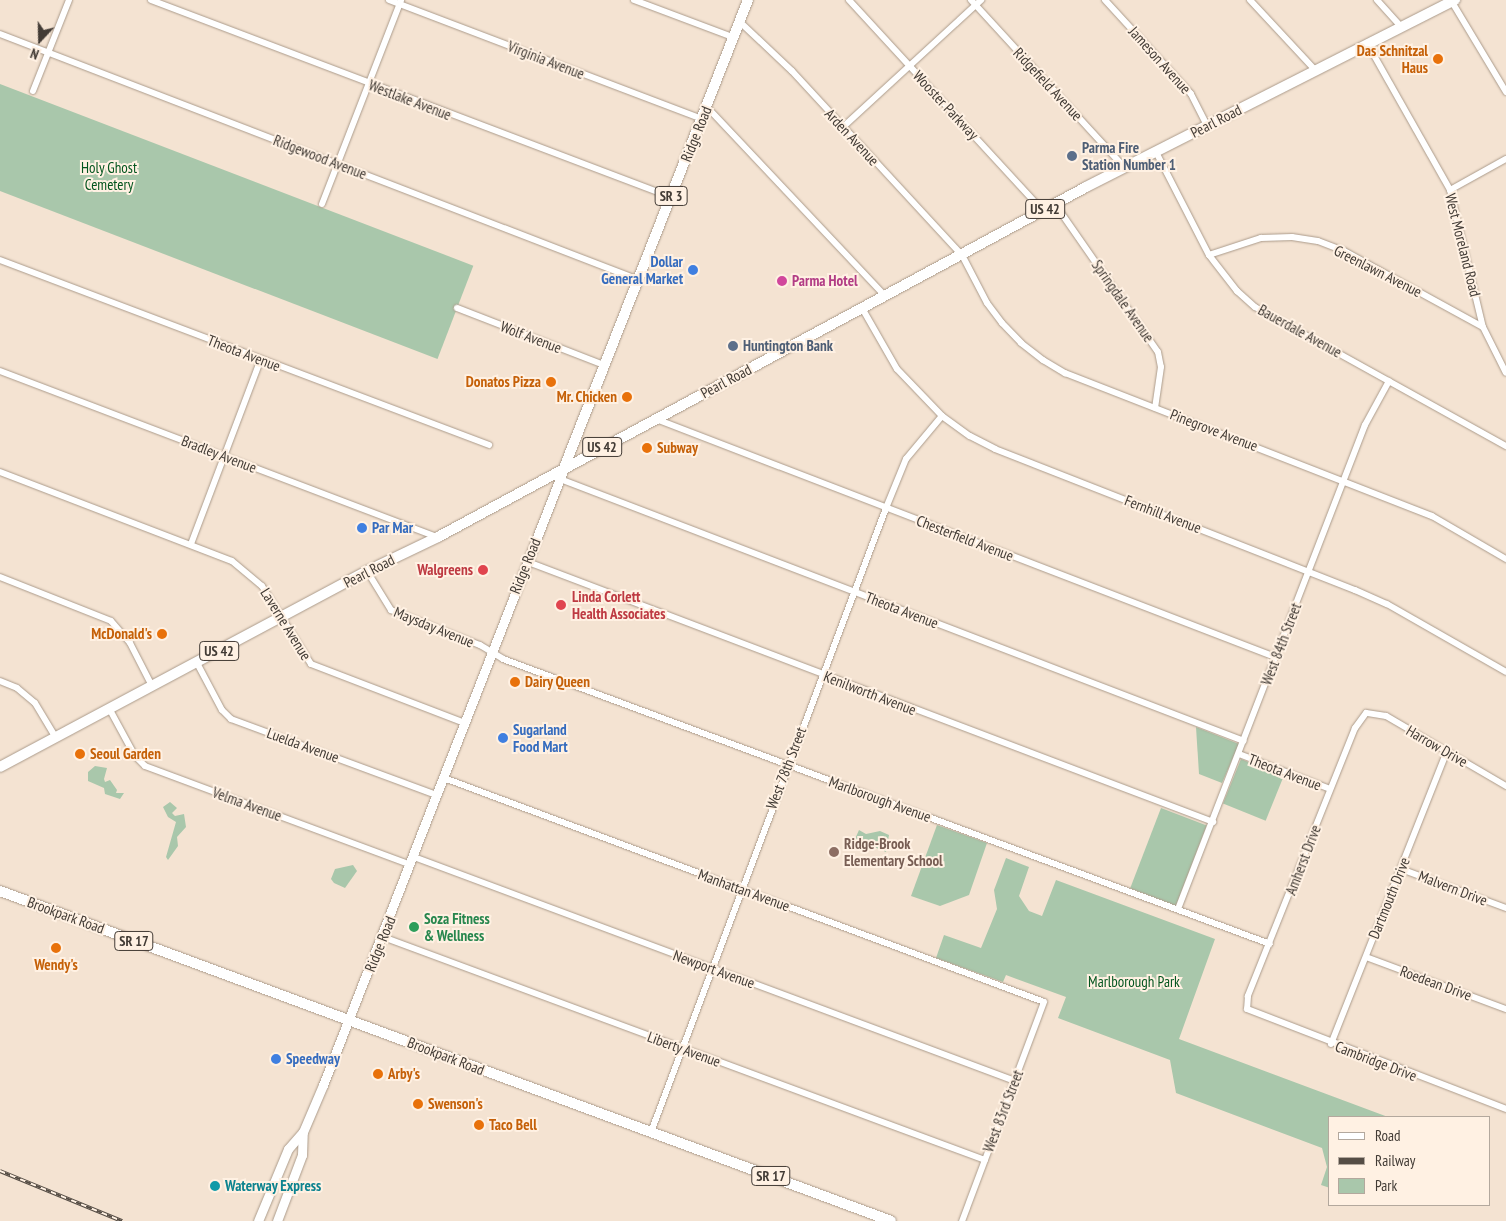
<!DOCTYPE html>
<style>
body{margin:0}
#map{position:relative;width:1506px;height:1221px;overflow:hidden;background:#f4e3d2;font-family:"PT Sans Narrow",sans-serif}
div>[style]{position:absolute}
.green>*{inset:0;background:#a9c7ab;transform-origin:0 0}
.roads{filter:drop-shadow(0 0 1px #ab9b8b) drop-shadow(0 0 1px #ab9b8b)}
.street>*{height:6px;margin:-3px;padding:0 3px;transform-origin:3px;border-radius:3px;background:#fff}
.secondary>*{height:9px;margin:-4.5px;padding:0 4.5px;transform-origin:4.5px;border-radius:4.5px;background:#fff}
.primary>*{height:10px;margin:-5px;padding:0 5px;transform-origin:5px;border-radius:5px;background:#fff}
.rail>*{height:4px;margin-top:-2px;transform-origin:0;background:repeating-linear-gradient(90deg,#fff1e3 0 5.5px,#554d45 0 11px);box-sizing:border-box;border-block:1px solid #554d45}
.dots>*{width:14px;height:14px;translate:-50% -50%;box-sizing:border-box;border:2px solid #fff1e3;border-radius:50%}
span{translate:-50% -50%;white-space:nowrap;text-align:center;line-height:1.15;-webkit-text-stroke:4px #fff1e3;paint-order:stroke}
.shield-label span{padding:1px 4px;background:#fff1e3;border:1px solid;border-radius:4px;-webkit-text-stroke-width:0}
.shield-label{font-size:14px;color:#423b35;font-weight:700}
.food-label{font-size:15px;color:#c56008;font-weight:700}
.right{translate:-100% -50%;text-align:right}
.left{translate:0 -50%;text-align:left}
.street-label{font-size:15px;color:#423b35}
.service-label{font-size:15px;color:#4e5e75;font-weight:700}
.park-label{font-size:15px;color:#03551e}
.shop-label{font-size:15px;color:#366cbe;font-weight:700}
.hotel-label{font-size:15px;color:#b23c85;font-weight:700}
.health-label{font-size:15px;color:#be3a42;font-weight:700}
.education-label{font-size:15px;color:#785e54;font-weight:700}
.leisure-label{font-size:15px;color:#27864d;font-weight:700}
.culture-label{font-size:15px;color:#0d838f;font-weight:700}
.legend{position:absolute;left:1328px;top:1116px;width:162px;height:90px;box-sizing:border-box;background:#fff1e3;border:1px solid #b3a89d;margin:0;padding:6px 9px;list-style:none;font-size:15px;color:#423b35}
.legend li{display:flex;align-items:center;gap:10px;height:25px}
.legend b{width:25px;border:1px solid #b3a89d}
.north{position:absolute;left:15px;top:15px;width:50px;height:50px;-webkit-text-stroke:4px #fff1e3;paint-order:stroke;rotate:201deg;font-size:14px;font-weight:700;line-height:20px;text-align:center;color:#423b35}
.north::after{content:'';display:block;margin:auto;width:18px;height:22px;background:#423b35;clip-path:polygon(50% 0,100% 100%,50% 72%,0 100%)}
</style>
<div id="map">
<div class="green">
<i style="left:0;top:84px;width:507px;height:100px;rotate:21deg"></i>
<i style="clip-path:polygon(1196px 727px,1239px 744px,1222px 783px,1199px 774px)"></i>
<i style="left:1241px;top:759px;width:46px;height:48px;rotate:22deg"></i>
<i style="clip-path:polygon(95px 766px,107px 768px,104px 779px,105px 782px,110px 780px,117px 790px,116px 793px,124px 793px,120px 799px,105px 794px,104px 788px,88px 781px,88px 772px)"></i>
<i style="clip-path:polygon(170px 802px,177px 808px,172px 813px,175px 816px,184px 814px,186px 827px,177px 837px,178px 846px,168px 860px,166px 857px,176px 822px,168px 817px,163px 807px)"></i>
<i style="left:1161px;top:808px;width:49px;height:86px;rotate:21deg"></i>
<i style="clip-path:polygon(937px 825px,987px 843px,969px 895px,940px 906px,911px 896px)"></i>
<i style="clip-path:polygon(859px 830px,866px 834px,880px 831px,889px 835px,886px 852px,855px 839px)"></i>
<i style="clip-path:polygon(1006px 858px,1029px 867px,1019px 896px,1029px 911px,1042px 916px,1056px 880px,1215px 939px,1179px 1039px,1388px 1117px,1330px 1117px,1330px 1188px,1321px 1185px,1327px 1167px,1322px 1148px,1176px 1093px,1170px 1060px,1058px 1018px,1066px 997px,1006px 975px,1003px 982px,936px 958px,944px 935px,981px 948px,997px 909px,994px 890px)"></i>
<i style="clip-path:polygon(353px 865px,357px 871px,345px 888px,334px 883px,331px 879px,335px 869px)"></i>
</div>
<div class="roads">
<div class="street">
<i style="left:151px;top:0;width:556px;rotate:20.75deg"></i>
<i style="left:389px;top:0;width:335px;rotate:20.8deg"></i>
<i style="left:634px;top:0;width:108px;rotate:20.6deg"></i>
<i style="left:849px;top:0;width:287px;rotate:47.4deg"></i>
<i style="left:971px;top:0;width:226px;rotate:47.5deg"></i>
<i style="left:1105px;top:0;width:127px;rotate:47.5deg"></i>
<i style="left:1191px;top:94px;width:36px;rotate:63deg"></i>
<i style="left:1250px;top:0;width:96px;rotate:47.1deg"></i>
<i style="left:1377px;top:0;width:36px;rotate:48deg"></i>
<i style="left:1452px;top:2px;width:105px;rotate:59deg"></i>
<i style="left:740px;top:22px;width:71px;rotate:43.3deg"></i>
<i style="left:792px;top:71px;width:251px;rotate:47.3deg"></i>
<i style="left:962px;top:255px;width:54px;rotate:62.5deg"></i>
<i style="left:987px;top:303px;width:25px;rotate:53deg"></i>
<i style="left:1002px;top:323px;width:28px;rotate:46deg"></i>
<i style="left:1021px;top:343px;width:28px;rotate:38deg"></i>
<i style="left:1043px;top:360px;width:26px;rotate:31deg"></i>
<i style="left:1065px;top:373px;width:394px;rotate:21.3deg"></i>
<i style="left:1432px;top:516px;width:86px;rotate:30.2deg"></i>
<i style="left:0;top:34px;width:685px;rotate:21.06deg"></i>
<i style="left:1367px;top:43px;width:169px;rotate:60.5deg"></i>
<i style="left:1450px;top:190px;width:141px;rotate:76.5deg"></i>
<i style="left:1483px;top:327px;width:51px;rotate:63.4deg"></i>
<i style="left:33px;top:91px;width:98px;rotate:-68.4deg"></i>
<i style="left:707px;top:107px;width:260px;rotate:46.7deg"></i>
<i style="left:843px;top:127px;width:188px;rotate:-42.6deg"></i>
<i style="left:1156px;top:152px;width:116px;rotate:62.8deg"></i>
<i style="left:1209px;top:255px;width:46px;rotate:52.1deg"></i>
<i style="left:1237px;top:291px;width:24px;rotate:42deg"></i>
<i style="left:1255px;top:307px;width:287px;rotate:29deg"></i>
<i style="left:1450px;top:190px;width:64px;rotate:-29deg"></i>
<i style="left:322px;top:204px;width:219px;rotate:-68.8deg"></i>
<i style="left:1055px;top:204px;width:180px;rotate:55.2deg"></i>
<i style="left:1158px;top:352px;width:15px;rotate:79deg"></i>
<i style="left:1161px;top:367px;width:41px;rotate:98.3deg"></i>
<i style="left:1209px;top:255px;width:55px;rotate:-18.1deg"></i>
<i style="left:1261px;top:238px;width:31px;rotate:-2deg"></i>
<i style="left:1292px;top:237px;width:26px;rotate:9deg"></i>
<i style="left:1318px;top:241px;width:28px;rotate:21deg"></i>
<i style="left:1344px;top:251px;width:158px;rotate:28.7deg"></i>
<i style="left:0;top:260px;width:523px;rotate:20.72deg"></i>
<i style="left:457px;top:308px;width:158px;rotate:21.2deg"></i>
<i style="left:862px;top:308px;width:70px;rotate:60.2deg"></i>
<i style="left:897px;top:369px;width:65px;rotate:46.2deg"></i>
<i style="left:942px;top:416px;width:34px;rotate:36deg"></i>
<i style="left:970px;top:436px;width:28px;rotate:27deg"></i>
<i style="left:995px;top:449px;width:387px;rotate:21.4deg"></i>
<i style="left:1355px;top:590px;width:35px;rotate:24deg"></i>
<i style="left:1387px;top:604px;width:137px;rotate:29.7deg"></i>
<i style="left:0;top:371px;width:468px;rotate:20.8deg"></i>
<i style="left:656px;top:419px;width:663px;rotate:21.03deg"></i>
<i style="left:0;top:472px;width:248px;rotate:21deg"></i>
<i style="left:232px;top:561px;width:39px;rotate:40deg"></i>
<i style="left:262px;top:586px;width:92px;rotate:57.9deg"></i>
<i style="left:311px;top:664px;width:165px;rotate:21deg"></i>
<i style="left:560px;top:479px;width:732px;rotate:20.96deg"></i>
<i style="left:191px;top:544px;width:198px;rotate:-69.3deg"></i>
<i style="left:528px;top:562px;width:733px;rotate:20.78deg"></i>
<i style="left:367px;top:571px;width:46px;rotate:58.4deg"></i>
<i style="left:391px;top:610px;width:96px;rotate:21.5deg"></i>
<i style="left:480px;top:645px;width:27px;rotate:31deg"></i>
<i style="left:503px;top:659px;width:818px;rotate:20.38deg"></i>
<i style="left:0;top:577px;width:119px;rotate:21.6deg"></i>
<i style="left:111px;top:621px;width:29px;rotate:49deg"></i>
<i style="left:130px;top:643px;width:48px;rotate:62.9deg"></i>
<i style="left:197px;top:663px;width:53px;rotate:62deg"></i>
<i style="left:222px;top:710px;width:13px;rotate:45deg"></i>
<i style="left:231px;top:719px;width:220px;rotate:20.3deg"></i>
<i style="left:0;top:681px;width:18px;rotate:22deg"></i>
<i style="left:17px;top:688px;width:23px;rotate:40deg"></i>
<i style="left:35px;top:703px;width:41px;rotate:59deg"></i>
<i style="left:110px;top:710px;width:52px;rotate:61.5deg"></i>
<i style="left:135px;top:756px;width:14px;rotate:45deg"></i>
<i style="left:145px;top:766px;width:284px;rotate:20.4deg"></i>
<i style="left:1239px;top:754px;width:97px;rotate:21deg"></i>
<i style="left:444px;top:778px;width:640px;rotate:20.47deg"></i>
<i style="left:1044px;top:1002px;width:234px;rotate:110.5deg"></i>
<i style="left:1506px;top:786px;width:139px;rotate:-149.7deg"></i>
<i style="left:1386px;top:716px;width:20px;rotate:-171deg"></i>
<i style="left:1366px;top:713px;width:19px;rotate:126deg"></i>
<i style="left:1355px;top:728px;width:289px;rotate:111.8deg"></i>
<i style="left:1248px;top:996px;width:13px;rotate:94deg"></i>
<i style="left:1247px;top:1009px;width:278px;rotate:21.1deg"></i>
<i style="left:414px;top:857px;width:641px;rotate:20.44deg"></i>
<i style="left:1401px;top:869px;width:112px;rotate:20.4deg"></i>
<i style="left:1178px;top:909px;width:519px;rotate:-68.88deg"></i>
<i style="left:1365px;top:425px;width:50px;rotate:-61.4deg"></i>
<i style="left:383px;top:937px;width:642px;rotate:20.33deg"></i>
<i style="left:1366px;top:957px;width:149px;rotate:20.4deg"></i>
<i style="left:1331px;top:1044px;width:315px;rotate:-68.4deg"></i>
<i style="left:651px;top:1132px;width:667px;rotate:-69.36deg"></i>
<i style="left:886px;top:508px;width:53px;rotate:-67.8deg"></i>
<i style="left:906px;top:459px;width:56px;rotate:-50.1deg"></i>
</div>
<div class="secondary">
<i style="left:258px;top:1221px;width:78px;rotate:-67.4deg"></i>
<i style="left:288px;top:1149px;width:23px;rotate:-49deg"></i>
<i style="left:303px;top:1132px;width:51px;rotate:-66.9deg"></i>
<i style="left:323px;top:1085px;width:662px;rotate:-68.66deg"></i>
<i style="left:277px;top:1221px;width:71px;rotate:-69.3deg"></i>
<i style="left:302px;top:1155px;width:23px;rotate:-88deg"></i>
</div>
<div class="primary">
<i style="left:564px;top:468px;width:503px;rotate:-68.54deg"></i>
<i style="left:0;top:767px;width:416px;rotate:-28.1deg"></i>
<i style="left:367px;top:571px;width:79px;rotate:-25.6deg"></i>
<i style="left:438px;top:537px;width:736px;rotate:-28.37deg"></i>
<i style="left:1086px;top:187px;width:414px;rotate:-26.9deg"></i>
<i style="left:0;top:891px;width:950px;rotate:20.32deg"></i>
</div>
</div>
<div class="rail">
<i style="left:0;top:1171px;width:132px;rotate:22.3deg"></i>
</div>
<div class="dots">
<i style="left:1438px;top:59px;background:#e8710a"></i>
<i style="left:1072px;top:156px;background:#5c6f8a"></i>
<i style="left:693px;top:270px;background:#3f7fe0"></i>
<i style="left:782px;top:281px;background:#d1479c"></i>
<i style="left:733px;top:346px;background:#5c6f8a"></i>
<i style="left:551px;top:382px;background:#e8710a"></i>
<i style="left:627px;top:397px;background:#e8710a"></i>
<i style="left:647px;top:448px;background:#e8710a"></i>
<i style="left:362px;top:528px;background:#3f7fe0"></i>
<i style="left:483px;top:570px;background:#e0444e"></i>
<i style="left:561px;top:605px;background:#e0444e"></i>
<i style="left:162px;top:634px;background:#e8710a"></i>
<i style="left:515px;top:682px;background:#e8710a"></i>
<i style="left:503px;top:738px;background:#3f7fe0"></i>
<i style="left:80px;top:754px;background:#e8710a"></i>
<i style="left:834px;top:852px;background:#8d6e63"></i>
<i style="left:414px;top:927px;background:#2e9e5b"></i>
<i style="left:56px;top:948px;background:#e8710a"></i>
<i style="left:276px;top:1059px;background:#3f7fe0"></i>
<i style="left:378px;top:1074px;background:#e8710a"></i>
<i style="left:418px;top:1104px;background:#e8710a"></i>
<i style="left:479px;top:1125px;background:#e8710a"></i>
<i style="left:215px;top:1186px;background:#0f9aa8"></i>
</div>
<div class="shield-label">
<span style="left:671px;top:196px">SR 3</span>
<span style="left:1045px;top:209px">US 42</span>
<span style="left:602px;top:447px">US 42</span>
<span style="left:219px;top:651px">US 42</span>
<span style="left:134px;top:941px">SR 17</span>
<span style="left:771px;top:1176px">SR 17</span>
</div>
<div class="food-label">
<span class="right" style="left:1428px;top:59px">Das Schnitzal<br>Haus</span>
<span class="right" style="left:541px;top:382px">Donatos Pizza</span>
<span class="right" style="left:617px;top:397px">Mr. Chicken</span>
<span class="left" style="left:657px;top:448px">Subway</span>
<span class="right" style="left:152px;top:634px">McDonald's</span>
<span class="left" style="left:525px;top:682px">Dairy Queen</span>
<span class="left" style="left:90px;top:754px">Seoul Garden</span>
<span style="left:56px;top:965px">Wendy's</span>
<span class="left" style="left:388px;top:1074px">Arby's</span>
<span class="left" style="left:428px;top:1104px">Swenson's</span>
<span class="left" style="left:489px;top:1125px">Taco Bell</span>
</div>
<div class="street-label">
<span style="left:546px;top:60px;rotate:21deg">Virginia Avenue</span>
<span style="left:1160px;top:60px;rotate:48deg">Jameson Avenue</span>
<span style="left:1048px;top:84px;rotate:47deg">Ridgefield Avenue</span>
<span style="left:410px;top:100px;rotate:21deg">Westlake Avenue</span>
<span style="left:946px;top:105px;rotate:47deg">Wooster Parkway</span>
<span style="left:1216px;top:121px;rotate:-27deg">Pearl Road</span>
<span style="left:696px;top:134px;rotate:-68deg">Ridge Road</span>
<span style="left:852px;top:137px;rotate:47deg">Arden Avenue</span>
<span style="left:320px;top:157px;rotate:21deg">Ridgewood Avenue</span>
<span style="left:1463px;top:245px;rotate:76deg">West Moreland Road</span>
<span style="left:1378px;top:271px;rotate:27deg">Greenlawn Avenue</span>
<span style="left:1123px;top:301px;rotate:55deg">Springdale Avenue</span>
<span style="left:1300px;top:331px;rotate:29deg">Bauerdale Avenue</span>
<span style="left:531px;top:337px;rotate:21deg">Wolf Avenue</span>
<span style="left:244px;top:353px;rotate:21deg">Theota Avenue</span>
<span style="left:726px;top:381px;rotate:-28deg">Pearl Road</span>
<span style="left:1214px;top:430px;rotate:21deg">Pinegrove Avenue</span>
<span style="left:219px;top:454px;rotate:21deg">Bradley Avenue</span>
<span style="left:1163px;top:514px;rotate:21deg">Fernhill Avenue</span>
<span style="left:965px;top:538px;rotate:21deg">Chesterfield Avenue</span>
<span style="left:525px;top:566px;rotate:-68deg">Ridge Road</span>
<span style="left:369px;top:571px;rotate:-27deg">Pearl Road</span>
<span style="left:902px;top:610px;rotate:21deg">Theota Avenue</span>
<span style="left:286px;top:624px;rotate:58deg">Laverne Avenue</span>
<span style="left:434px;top:627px;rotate:22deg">Maysday Avenue</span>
<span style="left:1281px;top:644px;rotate:-69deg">West 84th Street</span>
<span style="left:870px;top:693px;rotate:21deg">Kenilworth Avenue</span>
<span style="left:303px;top:745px;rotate:20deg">Luelda Avenue</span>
<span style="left:1437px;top:746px;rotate:30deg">Harrow Drive</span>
<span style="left:786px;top:768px;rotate:-69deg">West 78th Street</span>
<span style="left:1285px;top:772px;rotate:21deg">Theota Avenue</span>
<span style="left:880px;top:799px;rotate:20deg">Marlborough Avenue</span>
<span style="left:247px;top:804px;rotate:20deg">Velma Avenue</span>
<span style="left:1303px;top:860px;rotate:-69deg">Amherst Drive</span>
<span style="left:1453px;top:888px;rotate:21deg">Malvern Drive</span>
<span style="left:744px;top:890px;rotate:20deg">Manhattan Avenue</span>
<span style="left:1389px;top:898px;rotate:-68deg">Dartmouth Drive</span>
<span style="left:66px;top:915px;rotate:20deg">Brookpark Road</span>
<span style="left:380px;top:944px;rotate:-68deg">Ridge Road</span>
<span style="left:714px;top:969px;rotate:20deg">Newport Avenue</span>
<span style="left:1436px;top:983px;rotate:20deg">Roedean Drive</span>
<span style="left:684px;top:1049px;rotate:20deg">Liberty Avenue</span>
<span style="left:446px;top:1056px;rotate:21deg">Brookpark Road</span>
<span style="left:1376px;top:1061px;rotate:21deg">Cambridge Drive</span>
<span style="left:1003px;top:1111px;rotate:-69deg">West 83rd Street</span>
</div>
<div class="service-label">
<span class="left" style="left:1082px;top:156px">Parma Fire<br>Station Number 1</span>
<span class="left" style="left:743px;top:346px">Huntington Bank</span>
</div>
<div class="park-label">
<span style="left:109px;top:176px">Holy Ghost<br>Cemetery</span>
<span style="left:1134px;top:982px">Marlborough Park</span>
</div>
<div class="shop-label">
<span class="right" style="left:683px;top:270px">Dollar<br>General Market</span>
<span class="left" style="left:372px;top:528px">Par Mar</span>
<span class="left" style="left:513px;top:738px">Sugarland<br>Food Mart</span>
<span class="left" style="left:286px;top:1059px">Speedway</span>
</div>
<div class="hotel-label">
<span class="left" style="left:792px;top:281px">Parma Hotel</span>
</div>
<div class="health-label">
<span class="right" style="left:473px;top:570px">Walgreens</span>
<span class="left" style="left:572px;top:605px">Linda Corlett<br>Health Associates</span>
</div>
<div class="education-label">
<span class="left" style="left:844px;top:852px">Ridge-Brook<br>Elementary School</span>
</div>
<div class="leisure-label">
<span class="left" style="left:424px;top:927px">Soza Fitness<br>&amp; Wellness</span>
</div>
<div class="culture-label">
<span class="left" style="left:225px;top:1186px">Waterway Express</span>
</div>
<ul class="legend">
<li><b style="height:6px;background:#fff"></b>Road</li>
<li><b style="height:6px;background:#554d45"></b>Railway</li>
<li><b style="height:14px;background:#a9c7ab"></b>Park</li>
</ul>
<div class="north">N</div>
</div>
